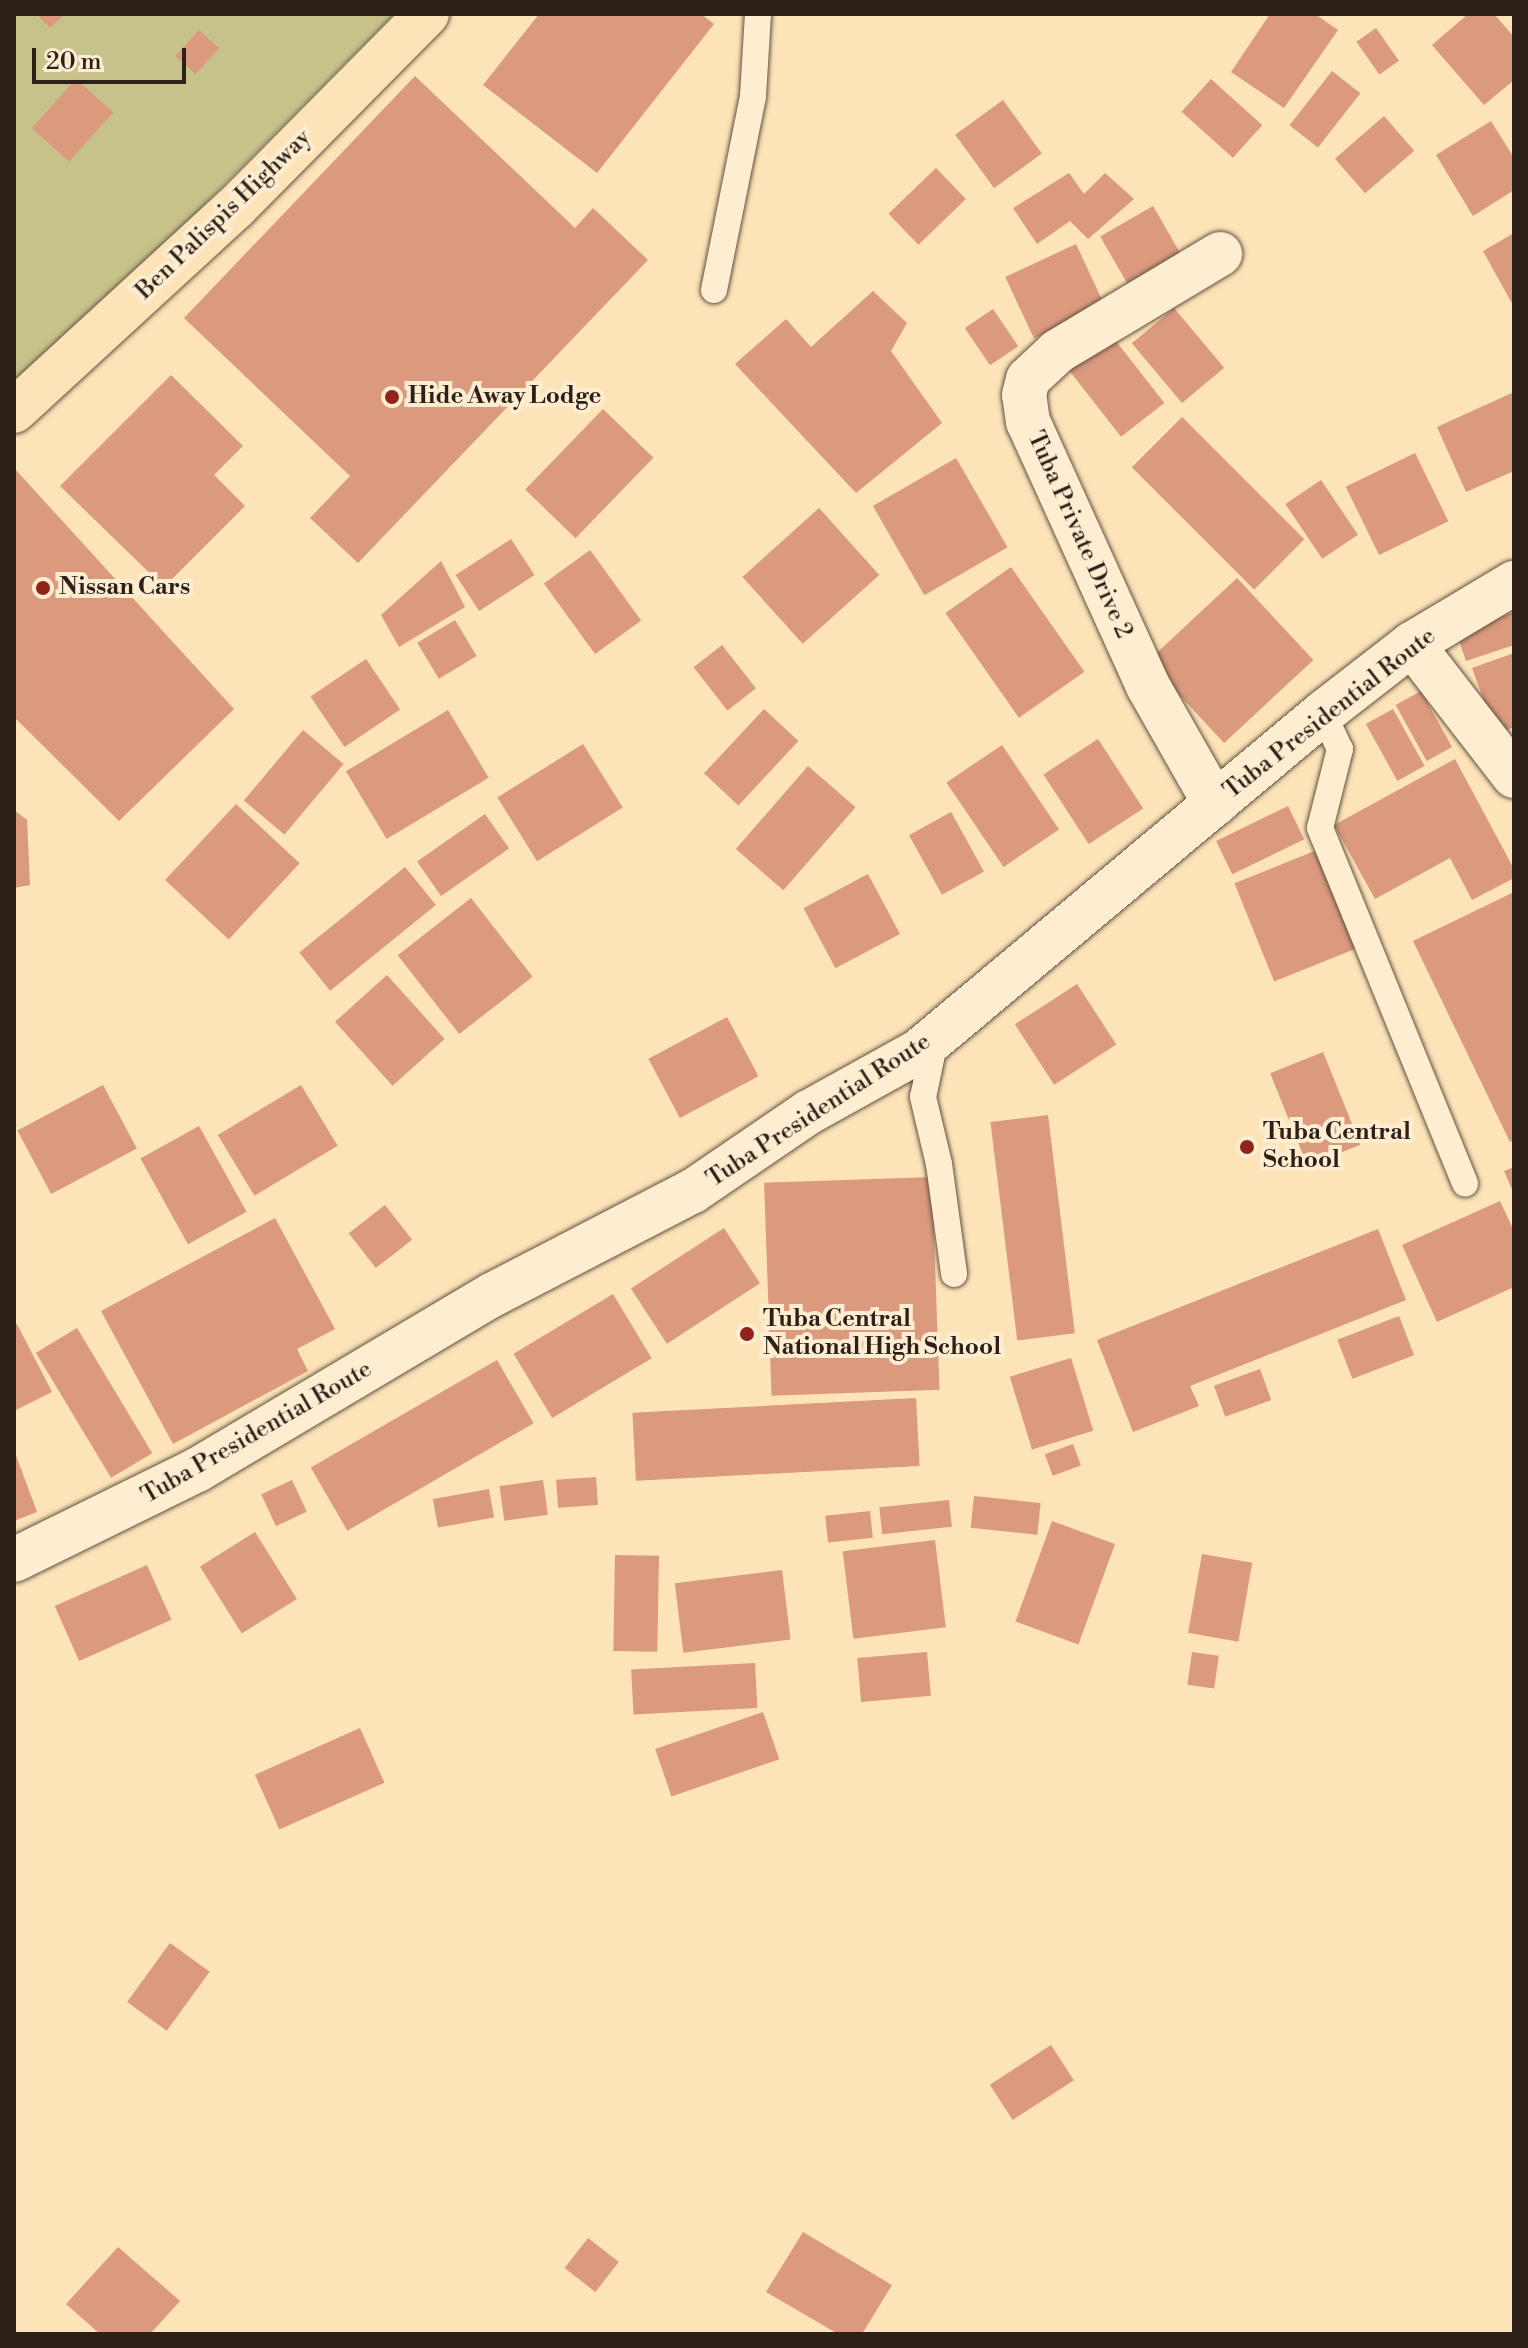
<!DOCTYPE html>
<style>
body{margin:0}
#map{position:relative;width:1528px;height:2348px;overflow:hidden;background:#fde3b8;font-family:"Libre Bodoni",serif}
div>[style]{position:absolute}
.green>*{inset:0;background:#c7c18a}
.building>*{inset:0;background:#db997e;transform-origin:0 0}
.roads{filter:drop-shadow(0 0 2px #615140) drop-shadow(0 0 2px #615140)}
.service>*{height:26px;margin:-13px;padding:0 13px;transform-origin:13px;border-radius:13px;background:#feedd1}
.minor>*{height:44px;margin:-22px;padding:0 22px;transform-origin:22px;border-radius:22px;background:#feedd1}
.primary>*{height:44px;margin:-22px;padding:0 22px;transform-origin:22px;border-radius:22px;background:#fde3b8}
.dots>*{width:22px;height:22px;translate:-50% -50%;box-sizing:border-box;border:4px solid #feedd1;border-radius:50%}
span{translate:-50% -50%;white-space:nowrap;text-align:center;line-height:1.15;-webkit-text-stroke:8px #feedd1;paint-order:stroke}
.street-label{font-size:24px;color:#2d2018}
.poi-label{font-size:24px;color:#2d2018;font-weight:700}
.left{translate:0 -50%;text-align:left}
.frame{position:absolute;inset:0;border:16px solid #2d2018;pointer-events:none}
.scale{position:absolute;left:32px;top:48px;width:154px;height:36px;box-sizing:border-box;border:4px solid #2d2018;border-top:0;padding-left:10px;font-size:24px;line-height:28px;white-space:nowrap;color:#2d2018;-webkit-text-stroke:6px #feedd1;paint-order:stroke}
</style>
<div id="map">
<div class="green">
<i style="clip-path:polygon(14px 14px,394px 14px,198px 211px,14px 380px)"></i>
</div>
<div class="building">
<i style="clip-path:polygon(36px 14px,65px 14px,50px 28px)"></i>
<i style="clip-path:polygon(539px 14px,701px 14px,714px 24px,597px 173px,483px 85px)"></i>
<i style="clip-path:polygon(1270px 14px,1315px 14px,1338px 30px,1284px 108px,1231px 72px)"></i>
<i style="clip-path:polygon(1468px 14px,1494px 14px,1514px 37px,1514px 80px,1484px 105px,1432px 45px)"></i>
<i style="left:1376px;top:28px;width:40px;height:24px;rotate:55deg"></i>
<i style="left:199px;top:30px;width:27px;height:35px;rotate:42deg"></i>
<i style="left:1332px;top:71px;width:36px;height:69px;rotate:38deg"></i>
<i style="clip-path:polygon(415px 76px,575px 228px,593px 208px,648px 260px,358px 563px,310px 518px,350px 476px,184px 318px)"></i>
<i style="left:76px;top:79px;width:50px;height:66px;rotate:42deg"></i>
<i style="left:1211px;top:79px;width:69px;height:44px;rotate:42deg"></i>
<i style="left:1003px;top:100px;width:66px;height:59px;rotate:54deg"></i>
<i style="left:1384px;top:116px;width:46px;height:65px;rotate:49deg"></i>
<i style="clip-path:polygon(1491px 121px,1514px 158px,1514px 190px,1473px 216px,1436px 155px)"></i>
<i style="left:936px;top:168px;width:43px;height:66px;rotate:46deg"></i>
<i style="clip-path:polygon(1069px 173px,1084px 194px,1105px 173px,1134px 199px,1088px 239px,1070px 221px,1037px 244px,1013px 208px)"></i>
<i style="left:1153px;top:206px;width:54px;height:61px;rotate:60deg"></i>
<i style="clip-path:polygon(1514px 233px,1514px 307px,1483px 251px)"></i>
<i style="left:1076px;top:244px;width:68px;height:78px;rotate:65deg"></i>
<i style="clip-path:polygon(873px 291px,907px 323px,891px 351px,942px 423px,856px 493px,735px 364px,786px 319px,811px 347px)"></i>
<i style="left:1174px;top:308px;width:78px;height:55px;rotate:50deg"></i>
<i style="left:993px;top:309px;width:45px;height:34px;rotate:56deg"></i>
<i style="left:1112px;top:336px;width:85px;height:55px;rotate:52deg"></i>
<i style="clip-path:polygon(171px 375px,243px 446px,214px 475px,245px 506px,164px 587px,60px 486px)"></i>
<i style="clip-path:polygon(1514px 392px,1514px 471px,1466px 492px,1437px 427px)"></i>
<i style="left:603px;top:409px;width:70px;height:112px;rotate:44deg"></i>
<i style="left:1182px;top:417px;width:173px;height:71px;rotate:45deg"></i>
<i style="left:1415px;top:453px;width:76px;height:77px;rotate:64deg"></i>
<i style="left:956px;top:458px;width:103px;height:96px;rotate:60deg"></i>
<i style="clip-path:polygon(14px 468px,234px 709px,119px 821px,14px 717px)"></i>
<i style="left:1321px;top:480px;width:66px;height:43px;rotate:56deg"></i>
<i style="left:819px;top:508px;width:90px;height:103px;rotate:48deg"></i>
<i style="left:511px;top:539px;width:43px;height:66px;rotate:57deg"></i>
<i style="left:590px;top:550px;width:87px;height:57px;rotate:54deg"></i>
<i style="clip-path:polygon(441px 561px,465px 607px,399px 647px,381px 615px)"></i>
<i style="left:1011px;top:567px;width:128px;height:80px;rotate:55deg"></i>
<i style="left:1237px;top:578px;width:112px;height:122px;rotate:47deg"></i>
<i style="clip-path:polygon(1514px 612px,1514px 645px,1466px 661px,1456px 632px)"></i>
<i style="left:455px;top:620px;width:42px;height:44px;rotate:59deg"></i>
<i style="left:722px;top:645px;width:55px;height:36px;rotate:52deg"></i>
<i style="clip-path:polygon(1514px 653px,1514px 727px,1496px 734px,1472px 668px)"></i>
<i style="left:366px;top:659px;width:61px;height:67px;rotate:56deg"></i>
<i style="left:1421px;top:691px;width:64px;height:29px;rotate:61deg"></i>
<i style="left:764px;top:709px;width:47px;height:88px;rotate:43deg"></i>
<i style="left:1393px;top:709px;width:65px;height:31px;rotate:61deg"></i>
<i style="left:448px;top:710px;width:79px;height:119px;rotate:59deg"></i>
<i style="left:303px;top:730px;width:53px;height:92px;rotate:40deg"></i>
<i style="left:1098px;top:739px;width:83px;height:65px;rotate:57deg"></i>
<i style="left:583px;top:744px;width:75px;height:101px;rotate:58deg"></i>
<i style="left:1002px;top:745px;width:102px;height:67px;rotate:56deg"></i>
<i style="clip-path:polygon(1455px 759px,1514px 869px,1514px 878px,1472px 900px,1450px 858px,1375px 899px,1334px 825px)"></i>
<i style="left:808px;top:766px;width:63px;height:110px;rotate:41deg"></i>
<i style="left:236px;top:804px;width:87px;height:104px;rotate:43deg"></i>
<i style="left:1288px;top:806px;width:37px;height:80px;rotate:64deg"></i>
<i style="clip-path:polygon(14px 810px,27px 820px,30px 885px,14px 888px)"></i>
<i style="left:951px;top:812px;width:68px;height:48px;rotate:61deg"></i>
<i style="left:485px;top:814px;width:42px;height:83px;rotate:55deg"></i>
<i style="left:1317px;top:850px;width:106px;height:89px;rotate:68deg"></i>
<i style="left:405px;top:867px;width:49px;height:136px;rotate:51deg"></i>
<i style="left:868px;top:874px;width:68px;height:73px;rotate:62deg"></i>
<i style="clip-path:polygon(1514px 892px,1514px 1140px,1510px 1142px,1413px 941px)"></i>
<i style="left:471px;top:898px;width:100px;height:93px;rotate:52deg"></i>
<i style="left:387px;top:975px;width:86px;height:70px;rotate:48deg"></i>
<i style="left:1077px;top:984px;width:72px;height:74px;rotate:57deg"></i>
<i style="left:727px;top:1017px;width:67px;height:89px;rotate:62deg"></i>
<i style="left:1323px;top:1052px;width:100px;height:57px;rotate:68deg"></i>
<i style="left:103px;top:1085px;width:72px;height:97px;rotate:62deg"></i>
<i style="left:301px;top:1085px;width:71px;height:97px;rotate:59deg"></i>
<i style="left:1048px;top:1115px;width:220px;height:58px;rotate:83deg"></i>
<i style="left:199px;top:1126px;width:98px;height:67px;rotate:61deg"></i>
<i style="clip-path:polygon(1514px 1167px,1514px 1194px,1504px 1171px)"></i>
<i style="left:932px;top:1177px;width:213px;height:168px;rotate:88deg"></i>
<i style="clip-path:polygon(1500px 1201px,1514px 1231px,1514px 1287px,1437px 1322px,1402px 1245px)"></i>
<i style="left:385px;top:1205px;width:44px;height:46px;rotate:52deg"></i>
<i style="clip-path:polygon(275px 1218px,335px 1329px,297px 1349px,308px 1371px,173px 1444px,101px 1311px)"></i>
<i style="left:724px;top:1228px;width:66px;height:111px;rotate:57deg"></i>
<i style="clip-path:polygon(1378px 1229px,1406px 1300px,1190px 1386px,1199px 1406px,1133px 1432px,1097px 1340px)"></i>
<i style="left:613px;top:1294px;width:75px;height:116px;rotate:59deg"></i>
<i style="left:1399px;top:1316px;width:42px;height:66px;rotate:69deg"></i>
<i style="clip-path:polygon(17px 1324px,52px 1392px,14px 1411px,14px 1326px)"></i>
<i style="left:77px;top:1328px;width:146px;height:48px;rotate:59deg"></i>
<i style="left:1071px;top:1358px;width:76px;height:64px;rotate:73deg"></i>
<i style="left:497px;top:1360px;width:73px;height:215px;rotate:60deg"></i>
<i style="left:1260px;top:1369px;width:33px;height:49px;rotate:70deg"></i>
<i style="left:916px;top:1398px;width:68px;height:284px;rotate:87deg"></i>
<i style="left:1073px;top:1444px;width:23px;height:30px;rotate:70deg"></i>
<i style="clip-path:polygon(14px 1450px,37px 1512px,14px 1521px)"></i>
<i style="left:596px;top:1477px;width:28px;height:40px;rotate:86deg"></i>
<i style="left:292px;top:1480px;width:35px;height:34px;rotate:65deg"></i>
<i style="left:543px;top:1480px;width:35px;height:44px;rotate:82deg"></i>
<i style="left:489px;top:1489px;width:29px;height:57px;rotate:80deg"></i>
<i style="left:974px;top:1496px;width:67px;height:32px;rotate:6deg"></i>
<i style="left:949px;top:1500px;width:27px;height:70px;rotate:84deg"></i>
<i style="left:870px;top:1511px;width:27px;height:45px;rotate:84deg"></i>
<i style="left:1052px;top:1521px;width:67px;height:107px;rotate:20deg"></i>
<i style="left:255px;top:1532px;width:79px;height:65px;rotate:58deg"></i>
<i style="left:935px;top:1540px;width:88px;height:93px;rotate:83deg"></i>
<i style="left:1202px;top:1554px;width:51px;height:80px;rotate:10deg"></i>
<i style="left:615px;top:1555px;width:44px;height:96px;rotate:1deg"></i>
<i style="left:147px;top:1565px;width:60px;height:101px;rotate:66deg"></i>
<i style="left:782px;top:1570px;width:70px;height:108px;rotate:83deg"></i>
<i style="left:927px;top:1652px;width:44px;height:70px;rotate:85deg"></i>
<i style="left:1192px;top:1652px;width:27px;height:33px;rotate:8deg"></i>
<i style="left:755px;top:1663px;width:45px;height:124px;rotate:87deg"></i>
<i style="left:763px;top:1712px;width:50px;height:114px;rotate:71deg"></i>
<i style="left:360px;top:1728px;width:60px;height:115px;rotate:66deg"></i>
<i style="left:170px;top:1943px;width:49px;height:73px;rotate:36deg"></i>
<i style="left:1051px;top:2045px;width:42px;height:73px;rotate:57deg"></i>
<i style="clip-path:polygon(803px 2232px,892px 2285px,862px 2334px,838px 2334px,766px 2292px)"></i>
<i style="left:588px;top:2238px;width:39px;height:38px;rotate:38deg"></i>
<i style="clip-path:polygon(118px 2247px,180px 2301px,150px 2334px,100px 2334px,66px 2304px)"></i>
</div>
<div class="roads">
<div class="service">
<i style="left:714px;top:290px;width:198px;rotate:-78.6deg"></i>
<i style="left:753px;top:96px;width:82px;rotate:-86.5deg"></i>
<i style="left:1323px;top:713px;width:40px;rotate:65deg"></i>
<i style="left:1340px;top:749px;width:81px;rotate:104.2deg"></i>
<i style="left:1320px;top:828px;width:384px;rotate:67.8deg"></i>
<i style="left:936px;top:1036px;width:62px;rotate:102deg"></i>
<i style="left:923px;top:1097px;width:69px;rotate:76.6deg"></i>
<i style="left:939px;top:1164px;width:111px;rotate:82.2deg"></i>
</div>
<div class="minor">
<i style="left:1412px;top:644px;width:167px;rotate:52.3deg"></i>
<i style="left:1215px;top:804px;width:136px;rotate:-119.6deg"></i>
<i style="left:1148px;top:686px;width:290px;rotate:-114.4deg"></i>
<i style="left:1028px;top:422px;width:27px;rotate:-98deg"></i>
<i style="left:1024px;top:395px;width:16px;rotate:-76deg"></i>
<i style="left:1028px;top:379px;width:41px;rotate:-43deg"></i>
<i style="left:1058px;top:351px;width:189px;rotate:-30.9deg"></i>
<i style="left:14px;top:1560px;width:204px;rotate:-26.2deg"></i>
<i style="left:197px;top:1470px;width:343px;rotate:-30.7deg"></i>
<i style="left:492px;top:1295px;width:226px;rotate:-27.4deg"></i>
<i style="left:693px;top:1191px;width:140px;rotate:-34.3deg"></i>
<i style="left:809px;top:1112px;width:126px;rotate:-29deg"></i>
<i style="left:919px;top:1051px;width:527px;rotate:-39.92deg"></i>
<i style="left:1323px;top:713px;width:113px;rotate:-37.8deg"></i>
<i style="left:1412px;top:644px;width:119px;rotate:-30.9deg"></i>
</div>
<div class="primary">
<i style="left:14px;top:411px;width:300px;rotate:-42.6deg"></i>
<i style="left:235px;top:208px;width:273px;rotate:-45.3deg"></i>
</div>
</div>
<div class="dots">
<i style="left:392px;top:397px;background:#8f2418"></i>
<i style="left:43px;top:588px;background:#8f2418"></i>
<i style="left:1247px;top:1147px;background:#8f2418"></i>
<i style="left:747px;top:1334px;background:#8f2418"></i>
</div>
<div class="street-label">
<span style="left:224px;top:215px;rotate:-44deg">Ben Palispis Highway</span>
<span style="left:1079px;top:535px;rotate:66deg">Tuba Private Drive 2</span>
<span style="left:1330px;top:714px;rotate:-38deg">Tuba Presidential Route</span>
<span style="left:819px;top:1111px;rotate:-33deg">Tuba Presidential Route</span>
<span style="left:257px;top:1433px;rotate:-30deg">Tuba Presidential Route</span>
</div>
<div class="poi-label">
<span class="left" style="left:408px;top:397px">Hide Away Lodge</span>
<span class="left" style="left:59px;top:588px">Nissan Cars</span>
<span class="left" style="left:1263px;top:1147px">Tuba Central<br>School</span>
<span class="left" style="left:763px;top:1334px">Tuba Central<br>National High School</span>
</div>
<div class="frame"></div>
<div class="scale">20 m</div>
</div>
